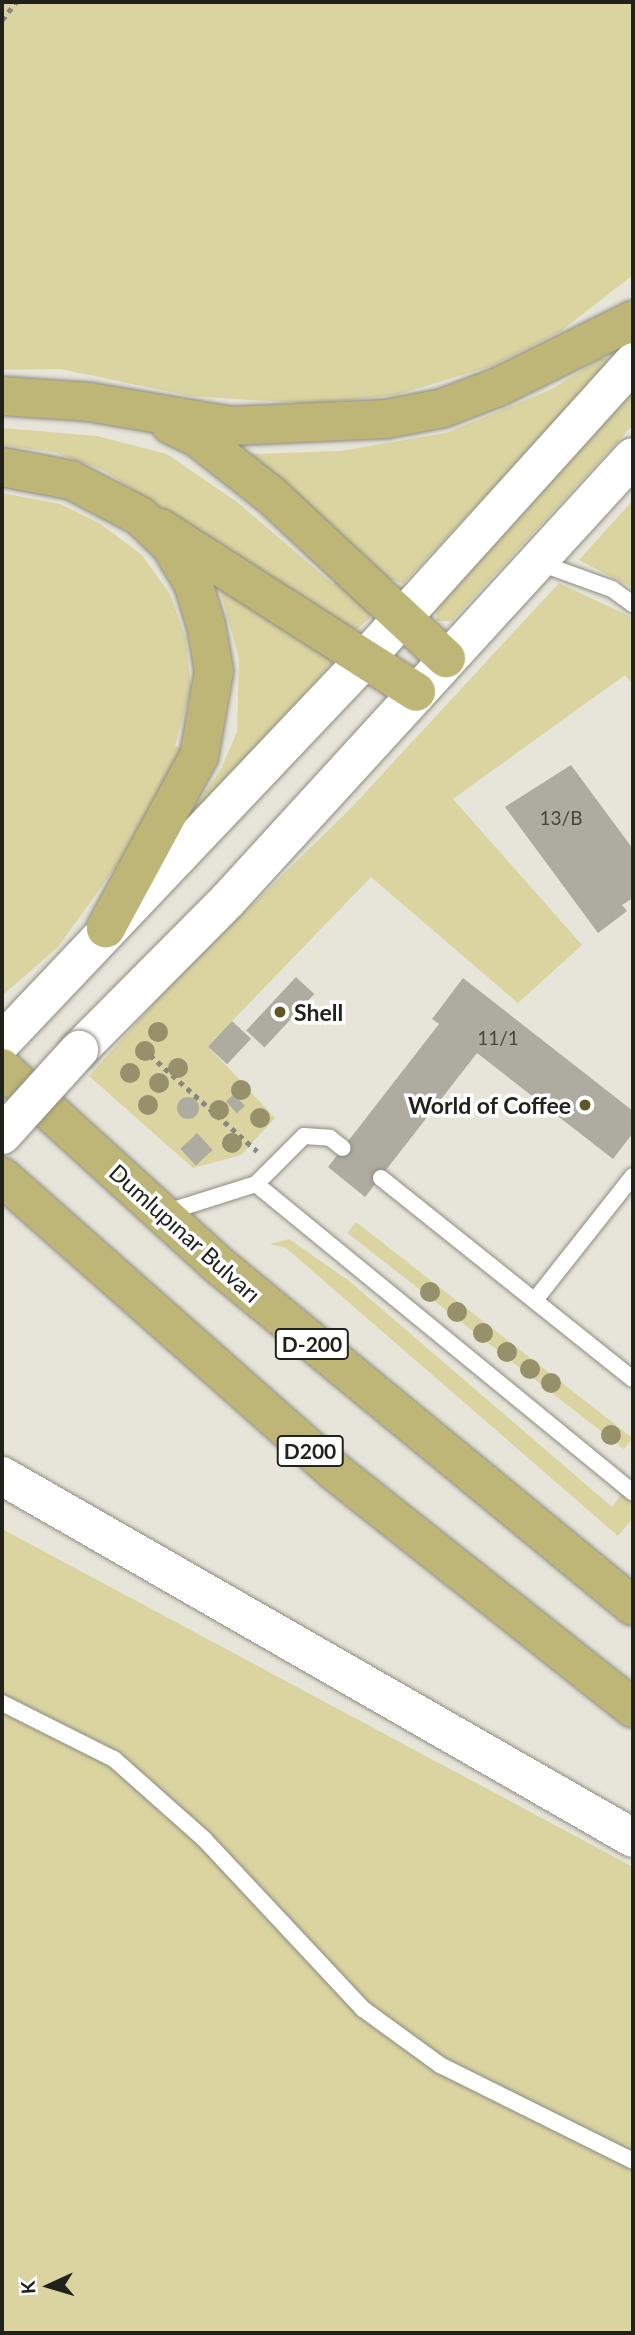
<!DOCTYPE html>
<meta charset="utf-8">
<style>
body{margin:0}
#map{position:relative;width:635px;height:2335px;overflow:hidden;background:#e7e5d9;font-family:Lato,sans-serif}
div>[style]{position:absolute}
.green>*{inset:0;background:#dad4a1;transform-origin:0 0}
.building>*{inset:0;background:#aeaca0;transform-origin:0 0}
.round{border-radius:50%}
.path>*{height:4.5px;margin-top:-2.25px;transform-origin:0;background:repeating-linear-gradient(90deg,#89887f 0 5px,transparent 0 10px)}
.roads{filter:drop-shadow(0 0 2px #8d8c80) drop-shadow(0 0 2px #8d8c80)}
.service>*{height:16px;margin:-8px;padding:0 8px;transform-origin:8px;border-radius:8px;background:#fff}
.secondary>*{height:38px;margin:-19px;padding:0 19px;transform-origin:19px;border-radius:19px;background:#fff}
.trunk>*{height:38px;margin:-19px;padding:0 19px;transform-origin:19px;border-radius:19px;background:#beb676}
.bridges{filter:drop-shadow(0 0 2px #8d8c80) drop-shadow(0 0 2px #8d8c80)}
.secondary-bridge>*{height:38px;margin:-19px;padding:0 19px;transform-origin:19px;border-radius:19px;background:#fff}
.trees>*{width:20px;height:20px;margin:-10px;border-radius:50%;background:#96916a}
.dots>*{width:19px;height:19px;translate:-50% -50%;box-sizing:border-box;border:4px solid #fff;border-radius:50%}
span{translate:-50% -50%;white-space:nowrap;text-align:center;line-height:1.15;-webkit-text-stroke:7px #fff;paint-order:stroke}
.number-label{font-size:19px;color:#45443e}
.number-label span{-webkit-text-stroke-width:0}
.shield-label span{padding:2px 5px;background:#fff;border:2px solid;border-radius:5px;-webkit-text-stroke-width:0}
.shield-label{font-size:21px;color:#22221d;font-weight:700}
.poi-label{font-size:23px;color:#22221d;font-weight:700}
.left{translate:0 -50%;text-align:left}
.right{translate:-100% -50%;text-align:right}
.street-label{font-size:23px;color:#22221d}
.frame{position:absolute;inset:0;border:4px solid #22221d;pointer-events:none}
.north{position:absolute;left:14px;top:2251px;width:70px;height:70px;-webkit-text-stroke:5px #fff;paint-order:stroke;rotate:266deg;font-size:19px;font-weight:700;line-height:28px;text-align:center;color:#22221d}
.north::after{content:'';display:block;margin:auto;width:24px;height:32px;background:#22221d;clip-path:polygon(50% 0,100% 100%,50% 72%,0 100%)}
</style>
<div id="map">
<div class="green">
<i style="clip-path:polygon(2px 2px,633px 2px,633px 275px,561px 331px,492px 366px,396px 395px,316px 403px,249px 400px,190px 396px,60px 369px,2px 370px)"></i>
<i style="clip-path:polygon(601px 358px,608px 359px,606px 367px,403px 584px,387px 578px,251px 454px,340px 451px,446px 433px,552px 389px)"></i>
<i style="clip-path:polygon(633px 389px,633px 425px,452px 621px,437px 621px,436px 610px)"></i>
<i style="clip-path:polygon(2px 428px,97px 436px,167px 454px,237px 502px,333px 584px,341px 578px,370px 608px,370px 618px,357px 629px,343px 628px,103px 470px,53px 452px,2px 445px)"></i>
<i style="clip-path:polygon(2px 493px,60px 504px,99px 523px,141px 554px,170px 594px,186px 639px,191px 688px,175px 746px,186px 751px,138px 836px,58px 947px,4px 994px)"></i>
<i style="clip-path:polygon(633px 500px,633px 588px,579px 560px)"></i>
<i style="clip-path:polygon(559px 583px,633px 618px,633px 685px,625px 675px,453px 799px,582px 945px,518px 1003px,371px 877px,208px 1046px,275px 1118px,241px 1155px,193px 1168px,89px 1076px,175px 980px,352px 807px)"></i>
<i style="clip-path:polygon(219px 586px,330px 655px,332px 664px,181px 826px,221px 769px,237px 732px,239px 659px)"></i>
<i style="left:356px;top:1222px;width:351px;height:14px;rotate:38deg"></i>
<i style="clip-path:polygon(289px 1239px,348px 1280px,612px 1507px,624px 1491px,630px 1496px,632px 1519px,618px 1536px,286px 1248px,270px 1244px)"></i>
<i style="clip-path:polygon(2px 1529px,633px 1867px,633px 2333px,2px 2333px)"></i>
</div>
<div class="building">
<i style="clip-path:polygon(571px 765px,633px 849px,633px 898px,622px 905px,627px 911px,598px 933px,505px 807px)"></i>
<i style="left:296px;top:977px;width:25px;height:73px;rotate:43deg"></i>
<i style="clip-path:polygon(463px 978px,633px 1111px,633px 1133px,613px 1159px,477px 1053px,365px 1197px,328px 1167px,439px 1024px,432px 1019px)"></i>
<i style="left:232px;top:1021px;width:26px;height:35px;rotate:43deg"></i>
<i style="left:234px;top:1094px;width:16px;height:11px;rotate:47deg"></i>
<i class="round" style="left:177px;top:1097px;width:22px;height:22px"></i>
<i style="left:197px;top:1133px;width:23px;height:23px;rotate:47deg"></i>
</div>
<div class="path">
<i style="left:2px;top:20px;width:23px;rotate:-52deg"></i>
<i style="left:150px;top:1055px;width:144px;rotate:41.9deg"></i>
</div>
<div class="roads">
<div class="service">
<i style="left:537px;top:562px;width:80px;rotate:19.8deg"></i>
<i style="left:612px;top:589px;width:26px;rotate:36deg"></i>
<i style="left:381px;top:1178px;width:322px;rotate:38.6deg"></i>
<i style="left:256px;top:1184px;width:487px;rotate:39.3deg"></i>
<i style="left:164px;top:1213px;width:96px;rotate:-17.5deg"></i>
<i style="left:256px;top:1184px;width:68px;rotate:-45deg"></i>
<i style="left:304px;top:1136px;width:26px;rotate:4deg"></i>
<i style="left:330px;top:1138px;width:16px;rotate:38deg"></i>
<i style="left:535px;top:1300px;width:158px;rotate:-51.7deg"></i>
<i style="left:2px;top:1703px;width:125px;rotate:26.6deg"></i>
<i style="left:114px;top:1759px;width:120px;rotate:41.6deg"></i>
<i style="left:204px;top:1839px;width:233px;rotate:46.9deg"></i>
<i style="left:363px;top:2009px;width:95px;rotate:36deg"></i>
<i style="left:440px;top:2065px;width:216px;rotate:26.4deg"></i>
</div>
<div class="secondary">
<i style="left:2px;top:1042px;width:529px;rotate:-46.53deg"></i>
<i style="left:366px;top:658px;width:399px;rotate:-47.9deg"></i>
<i style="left:79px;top:1050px;width:211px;rotate:-45.2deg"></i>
<i style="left:228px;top:900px;width:600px;rotate:-47.57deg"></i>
<i style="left:2px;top:1476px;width:727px;rotate:29.84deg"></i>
</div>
<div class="trunk">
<i style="left:2px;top:396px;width:87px;rotate:3.9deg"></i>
<i style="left:89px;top:402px;width:144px;rotate:9.6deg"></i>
<i style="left:231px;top:426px;width:155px;rotate:-2.6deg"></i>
<i style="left:386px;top:419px;width:58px;rotate:-10.9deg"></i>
<i style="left:443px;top:408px;width:59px;rotate:-20.9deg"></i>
<i style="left:498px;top:387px;width:151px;rotate:-26.4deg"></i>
<i style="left:171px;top:425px;width:29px;rotate:25deg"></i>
<i style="left:197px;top:437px;width:95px;rotate:38.2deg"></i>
<i style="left:272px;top:496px;width:238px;rotate:43deg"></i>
<i style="left:2px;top:467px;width:70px;rotate:10.7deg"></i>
<i style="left:71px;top:480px;width:78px;rotate:27.6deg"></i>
<i style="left:140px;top:516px;width:43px;rotate:44.1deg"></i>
<i style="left:171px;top:546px;width:43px;rotate:59.3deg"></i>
<i style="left:193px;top:583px;width:44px;rotate:72.8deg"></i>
<i style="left:206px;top:625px;width:47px;rotate:80.1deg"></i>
<i style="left:214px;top:671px;width:86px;rotate:100deg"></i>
<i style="left:199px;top:756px;width:196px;rotate:118.4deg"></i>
<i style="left:160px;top:528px;width:304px;rotate:32.6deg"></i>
<i style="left:2px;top:1068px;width:296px;rotate:42.3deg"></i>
<i style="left:221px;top:1267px;width:534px;rotate:39.45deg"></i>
<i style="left:2px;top:1177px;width:443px;rotate:41.5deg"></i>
<i style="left:334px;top:1471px;width:382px;rotate:38.4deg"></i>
</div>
</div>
<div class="bridges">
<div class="secondary-bridge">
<i style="left:2px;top:1135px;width:115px;rotate:-47.8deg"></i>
</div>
</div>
<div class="trees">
<i style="left:158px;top:1032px"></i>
<i style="left:145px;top:1051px"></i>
<i style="left:178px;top:1068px"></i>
<i style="left:130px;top:1073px"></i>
<i style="left:159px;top:1083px"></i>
<i style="left:241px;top:1090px"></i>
<i style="left:148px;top:1105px"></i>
<i style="left:219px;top:1110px"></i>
<i style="left:260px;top:1118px"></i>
<i style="left:232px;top:1143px"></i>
<i style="left:430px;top:1292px"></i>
<i style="left:457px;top:1312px"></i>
<i style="left:483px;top:1333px"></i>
<i style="left:507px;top:1352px"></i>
<i style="left:530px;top:1369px"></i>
<i style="left:551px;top:1383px"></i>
<i style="left:611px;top:1435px"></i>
</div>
<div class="dots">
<i style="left:280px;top:1012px;background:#5f5825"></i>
<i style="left:585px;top:1105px;background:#5f5825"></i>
</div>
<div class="number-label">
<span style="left:561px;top:818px">13/B</span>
<span style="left:498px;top:1038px">11/1</span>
</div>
<div class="shield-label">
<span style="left:312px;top:1344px">D-200</span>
<span style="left:310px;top:1451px">D200</span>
</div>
<div class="poi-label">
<span class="left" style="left:294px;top:1012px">Shell</span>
<span class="right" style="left:571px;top:1105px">World of Coffee</span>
</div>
<div class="street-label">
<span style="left:185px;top:1233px;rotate:42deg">Dumlupınar Bulvarı</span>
</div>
<div class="frame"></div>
<div class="north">K</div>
</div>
